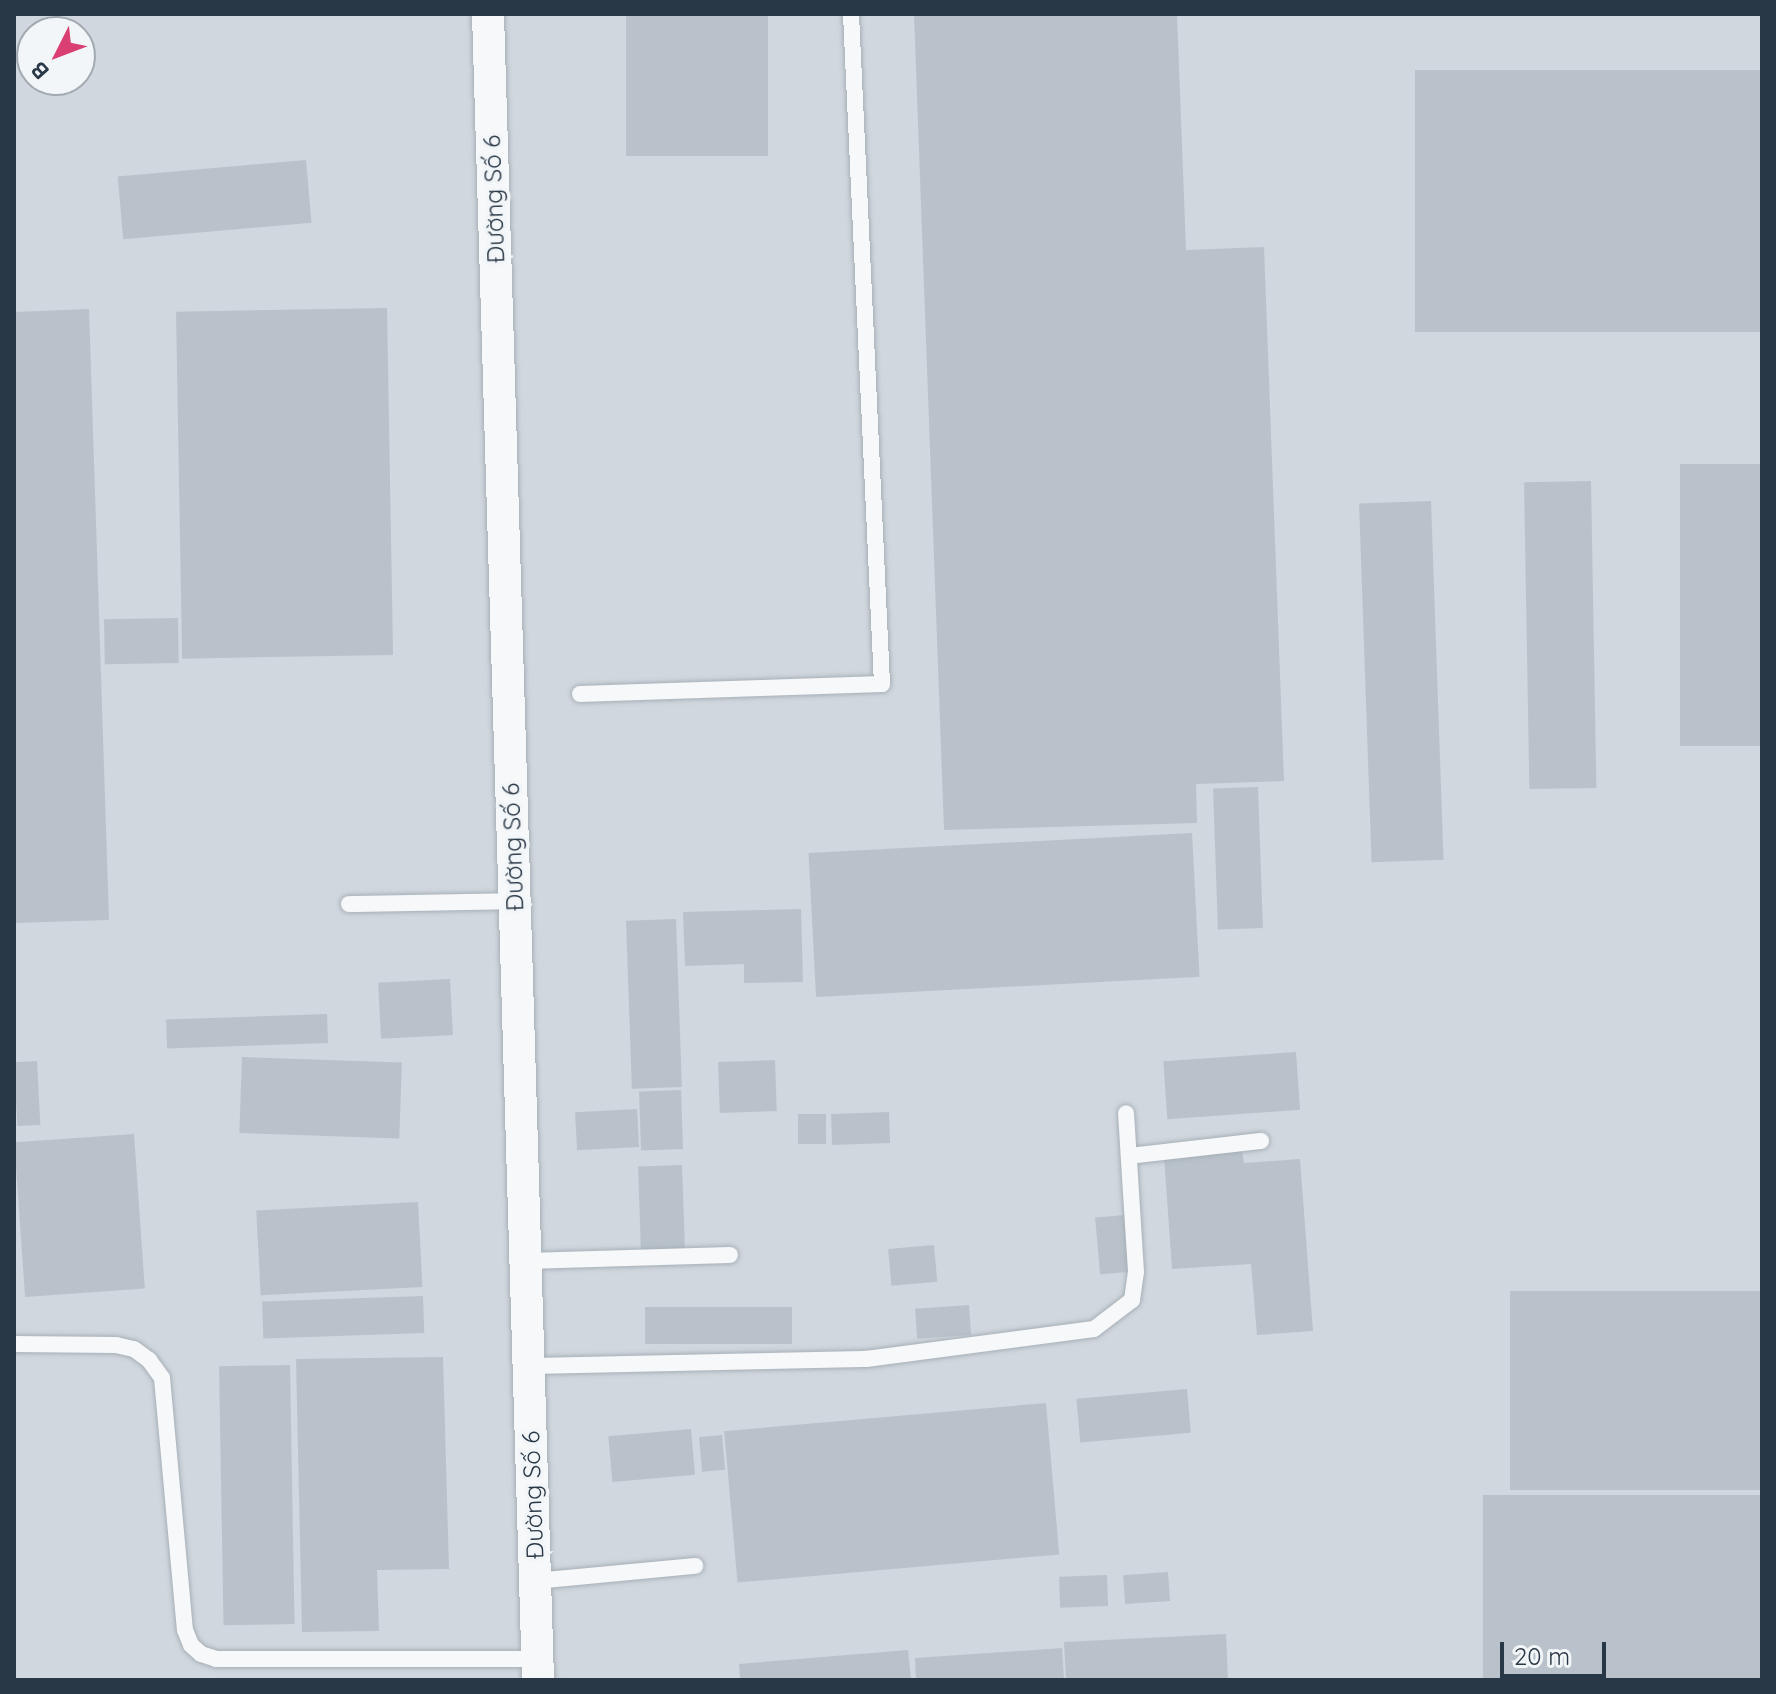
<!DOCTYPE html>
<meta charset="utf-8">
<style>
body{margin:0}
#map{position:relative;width:1776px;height:1694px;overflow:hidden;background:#e3e8ec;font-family:Quicksand,sans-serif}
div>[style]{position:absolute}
.built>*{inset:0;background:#d0d7de}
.building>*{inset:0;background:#b9c2ca;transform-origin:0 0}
.roads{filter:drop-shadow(0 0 2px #a7b0b7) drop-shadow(0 0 2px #a7b0b7)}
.service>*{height:16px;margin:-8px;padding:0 8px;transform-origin:8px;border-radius:8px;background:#f6f8fa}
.minor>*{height:32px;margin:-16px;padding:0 16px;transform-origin:16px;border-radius:16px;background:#f6f8fa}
span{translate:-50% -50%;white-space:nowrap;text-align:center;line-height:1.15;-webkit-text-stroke:7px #f3f6f9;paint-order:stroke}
.street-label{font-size:24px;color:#293846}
.frame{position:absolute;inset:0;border:16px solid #293846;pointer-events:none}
.north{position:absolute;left:16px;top:16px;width:80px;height:80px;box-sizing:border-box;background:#f3f6f9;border:2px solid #a2aab1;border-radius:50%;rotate:228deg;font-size:22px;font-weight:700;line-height:32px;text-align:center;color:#293846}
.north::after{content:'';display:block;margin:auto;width:28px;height:36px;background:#d93f72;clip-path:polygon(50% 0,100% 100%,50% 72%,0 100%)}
.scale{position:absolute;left:1500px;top:1642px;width:106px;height:36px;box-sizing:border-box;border:4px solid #293846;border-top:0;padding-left:10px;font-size:24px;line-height:28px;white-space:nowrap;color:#293846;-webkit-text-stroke:6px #f3f6f9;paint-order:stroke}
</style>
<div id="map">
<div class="built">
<i style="clip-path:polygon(evenodd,14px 14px,1762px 14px,1762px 1680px,14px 1680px,14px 14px,32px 32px,80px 32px,80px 80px,32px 80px,32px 32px)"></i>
</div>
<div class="building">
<i style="left:626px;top:14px;width:142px;height:142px"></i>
<i style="clip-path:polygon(914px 14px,1177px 14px,1186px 250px,1264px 247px,1284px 781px,1196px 784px,1197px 823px,944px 830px)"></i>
<i style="left:1762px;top:70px;width:262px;height:347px;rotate:90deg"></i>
<i style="left:306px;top:160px;width:63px;height:189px;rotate:85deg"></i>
<i style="left:387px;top:308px;width:347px;height:211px;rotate:89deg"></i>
<i style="clip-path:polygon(89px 309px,109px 920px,14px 923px,14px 312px)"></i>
<i style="left:1680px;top:464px;width:82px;height:282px"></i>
<i style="left:1591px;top:481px;width:307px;height:67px;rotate:89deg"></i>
<i style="left:1431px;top:501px;width:359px;height:72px;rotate:88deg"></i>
<i style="left:178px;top:618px;width:45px;height:74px;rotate:89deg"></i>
<i style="left:1258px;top:787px;width:141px;height:45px;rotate:88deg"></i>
<i style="left:1192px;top:833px;width:144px;height:384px;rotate:87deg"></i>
<i style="clip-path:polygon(801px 909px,803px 982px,744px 983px,744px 964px,685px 966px,683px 912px)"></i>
<i style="left:676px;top:919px;width:168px;height:50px;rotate:88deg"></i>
<i style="left:450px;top:979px;width:56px;height:72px;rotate:87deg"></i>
<i style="left:327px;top:1014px;width:29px;height:161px;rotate:88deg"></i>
<i style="left:1296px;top:1052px;width:58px;height:133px;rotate:86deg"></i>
<i style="left:242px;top:1057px;width:160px;height:76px;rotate:2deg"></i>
<i style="left:775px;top:1060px;width:51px;height:57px;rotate:88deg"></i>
<i style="left:37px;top:1061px;width:64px;height:23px;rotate:87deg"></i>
<i style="left:681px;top:1090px;width:59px;height:42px;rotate:88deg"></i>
<i style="left:637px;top:1109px;width:38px;height:62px;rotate:87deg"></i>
<i style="left:889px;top:1112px;width:31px;height:58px;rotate:88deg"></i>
<i style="left:798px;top:1114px;width:28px;height:30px"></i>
<i style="left:134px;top:1134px;width:155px;height:120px;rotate:86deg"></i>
<i style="clip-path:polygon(1242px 1151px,1244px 1163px,1300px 1159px,1313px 1331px,1257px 1335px,1251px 1264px,1172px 1269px,1164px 1156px)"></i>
<i style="left:682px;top:1165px;width:84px;height:44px;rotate:88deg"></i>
<i style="left:418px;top:1202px;width:85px;height:162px;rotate:87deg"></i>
<i style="left:1125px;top:1215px;width:57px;height:30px;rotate:85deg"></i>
<i style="left:934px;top:1245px;width:37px;height:46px;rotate:85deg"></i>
<i style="left:1510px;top:1291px;width:252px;height:199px"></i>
<i style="left:423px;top:1296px;width:37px;height:161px;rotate:88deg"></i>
<i style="left:969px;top:1305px;width:30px;height:54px;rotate:86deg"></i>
<i style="left:792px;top:1307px;width:37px;height:147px;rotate:90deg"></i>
<i style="clip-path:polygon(443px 1357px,449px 1569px,377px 1570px,379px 1631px,302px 1632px,296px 1359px)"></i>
<i style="left:290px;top:1365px;width:259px;height:71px;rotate:89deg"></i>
<i style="left:1187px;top:1389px;width:44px;height:111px;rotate:85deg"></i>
<i style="left:1046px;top:1403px;width:152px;height:323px;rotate:85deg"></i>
<i style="left:691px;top:1429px;width:46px;height:83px;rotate:85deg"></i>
<i style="left:722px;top:1435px;width:35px;height:23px;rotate:85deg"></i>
<i style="left:1762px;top:1495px;width:185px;height:279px;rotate:90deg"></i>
<i style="left:1168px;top:1572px;width:29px;height:45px;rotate:86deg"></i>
<i style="left:1107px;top:1575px;width:31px;height:48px;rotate:88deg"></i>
<i style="clip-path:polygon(1226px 1634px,1228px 1680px,1066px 1680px,1064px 1642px)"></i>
<i style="clip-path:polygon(1062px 1648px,1064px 1680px,916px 1680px,915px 1658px)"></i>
<i style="clip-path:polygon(908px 1650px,911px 1680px,740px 1680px,739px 1664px)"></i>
</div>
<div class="roads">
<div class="service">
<i style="left:580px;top:694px;width:302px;rotate:-1.9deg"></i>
<i style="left:882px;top:684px;width:671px;rotate:-92.65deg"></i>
<i style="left:349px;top:904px;width:166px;rotate:-1deg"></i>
<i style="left:1129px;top:1156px;width:133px;rotate:-6.5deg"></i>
<i style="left:526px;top:1261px;width:204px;rotate:-1.7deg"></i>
<i style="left:14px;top:1344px;width:102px;rotate:0.6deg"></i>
<i style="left:116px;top:1345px;width:18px;rotate:13deg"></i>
<i style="left:134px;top:1349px;width:19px;rotate:36deg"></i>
<i style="left:149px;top:1360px;width:22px;rotate:54deg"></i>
<i style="left:162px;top:1378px;width:253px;rotate:84.8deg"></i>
<i style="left:185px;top:1630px;width:16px;rotate:68deg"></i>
<i style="left:191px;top:1645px;width:13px;rotate:42deg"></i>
<i style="left:201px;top:1654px;width:16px;rotate:18deg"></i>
<i style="left:216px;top:1659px;width:322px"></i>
<i style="left:529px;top:1366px;width:337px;rotate:-1.2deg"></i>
<i style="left:866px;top:1359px;width:230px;rotate:-7.5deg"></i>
<i style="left:1094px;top:1329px;width:48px;rotate:-37.3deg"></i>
<i style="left:1132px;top:1300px;width:28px;rotate:-82deg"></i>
<i style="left:1136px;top:1272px;width:159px;rotate:-93.6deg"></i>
<i style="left:535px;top:1581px;width:161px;rotate:-5.4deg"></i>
</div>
<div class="minor">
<i style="left:488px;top:14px;width:1667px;rotate:88.28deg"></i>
</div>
</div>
<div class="street-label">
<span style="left:494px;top:199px;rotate:-92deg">Đường Số 6</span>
<span style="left:513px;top:847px;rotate:-92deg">Đường Số 6</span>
<span style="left:533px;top:1495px;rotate:-92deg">Đường Số 6</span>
</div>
<div class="frame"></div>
<div class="north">B</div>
<div class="scale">20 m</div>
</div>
